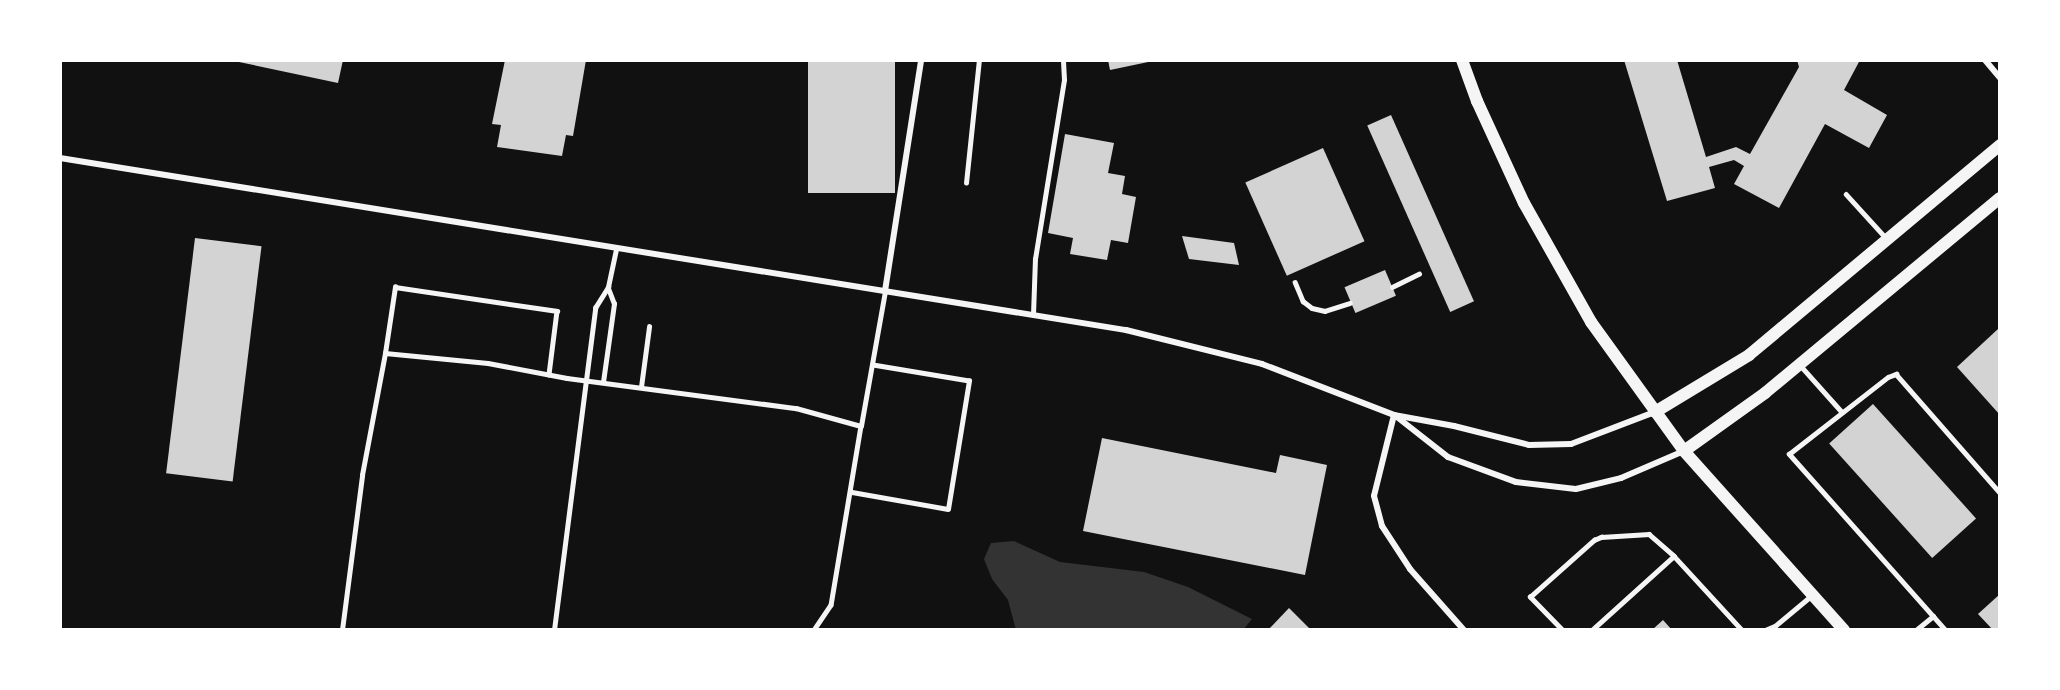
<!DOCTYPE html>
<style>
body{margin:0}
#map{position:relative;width:2060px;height:690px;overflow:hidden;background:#111;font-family:Commissioner,sans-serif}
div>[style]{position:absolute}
.water>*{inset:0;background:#333}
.building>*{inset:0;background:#d3d3d3;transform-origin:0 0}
.service>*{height:4.5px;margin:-2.25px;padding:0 2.25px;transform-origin:2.25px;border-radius:2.25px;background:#f5f5f5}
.minor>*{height:6px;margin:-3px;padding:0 3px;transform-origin:3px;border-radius:3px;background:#f5f5f5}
.secondary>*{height:12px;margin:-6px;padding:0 6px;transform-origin:6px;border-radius:6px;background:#f5f5f5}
span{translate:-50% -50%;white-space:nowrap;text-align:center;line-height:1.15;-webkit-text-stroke:6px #fff;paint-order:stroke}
.frame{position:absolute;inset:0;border:62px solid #fff;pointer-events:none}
</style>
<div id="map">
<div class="water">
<i style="clip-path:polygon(1014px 541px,1060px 562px,1144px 572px,1188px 587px,1252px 619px,1243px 630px,1016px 630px,1008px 600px,992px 579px,984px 559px,991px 543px)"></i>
</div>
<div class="building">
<i style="clip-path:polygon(239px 60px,343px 60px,338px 83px,239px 62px)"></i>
<i style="clip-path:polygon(505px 60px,586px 60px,573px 136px,566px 135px,562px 156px,497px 147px,501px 125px,492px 124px)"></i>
<i style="left:808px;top:60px;width:87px;height:133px"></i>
<i style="clip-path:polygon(1108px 60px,1153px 60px,1153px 61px,1110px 70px)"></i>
<i style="clip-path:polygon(1624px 60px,1677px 60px,1706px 157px,1736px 147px,1750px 154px,1799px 67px,1797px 60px,1860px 60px,1844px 90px,1887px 115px,1869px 148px,1825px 124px,1779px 208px,1734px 184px,1744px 166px,1734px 160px,1709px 167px,1715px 188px,1667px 201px)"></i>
<i style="left:1391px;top:115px;width:204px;height:26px;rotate:66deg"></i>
<i style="clip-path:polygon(1065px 134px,1114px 143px,1108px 173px,1125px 176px,1122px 194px,1136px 197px,1128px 243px,1111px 240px,1107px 260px,1070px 254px,1073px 238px,1048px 233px)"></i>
<i style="left:1323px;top:148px;width:102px;height:85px;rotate:66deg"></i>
<i style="clip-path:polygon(1182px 236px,1234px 243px,1239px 265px,1189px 259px)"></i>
<i style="left:195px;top:238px;width:67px;height:237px;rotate:7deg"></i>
<i style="left:1385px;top:270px;width:28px;height:44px;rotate:67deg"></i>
<i style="clip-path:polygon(1998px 329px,2000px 331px,2000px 415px,1957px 367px)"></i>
<i style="left:1873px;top:404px;width:154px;height:59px;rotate:48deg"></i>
<i style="clip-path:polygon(1102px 438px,1276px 473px,1280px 455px,1327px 465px,1305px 575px,1083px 531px)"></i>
<i style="clip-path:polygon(2000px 594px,2000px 630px,1993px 630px,1978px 614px)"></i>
<i style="clip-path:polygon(1289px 608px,1311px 630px,1268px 630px)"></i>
<i style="clip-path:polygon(1663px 620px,1672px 630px,1652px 630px)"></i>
</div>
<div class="service">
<i style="left:966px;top:183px;width:124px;rotate:-84deg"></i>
<i style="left:1846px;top:194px;width:59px;rotate:47.7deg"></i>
<i style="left:1295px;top:282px;width:21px;rotate:67deg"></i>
<i style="left:1303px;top:301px;width:11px;rotate:38deg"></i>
<i style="left:1312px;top:308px;width:13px;rotate:13deg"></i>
<i style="left:1325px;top:311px;width:26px;rotate:-18deg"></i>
<i style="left:1392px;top:287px;width:30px;rotate:-26deg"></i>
<i style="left:1033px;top:315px;width:56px;rotate:-88deg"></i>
<i style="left:1035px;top:259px;width:181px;rotate:-80.8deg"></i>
<i style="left:1064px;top:80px;width:20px;rotate:-93deg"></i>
<i style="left:385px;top:353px;width:67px;rotate:-81.4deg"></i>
<i style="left:395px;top:287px;width:164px;rotate:8.4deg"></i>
<i style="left:557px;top:311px;width:64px;rotate:97.2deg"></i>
<i style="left:1800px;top:365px;width:63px;rotate:48.2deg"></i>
<i style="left:603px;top:382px;width:79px;rotate:-82deg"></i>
<i style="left:614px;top:304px;width:17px;rotate:-111deg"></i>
<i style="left:641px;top:387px;width:61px;rotate:-82.4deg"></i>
<i style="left:861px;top:426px;width:137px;rotate:-79.9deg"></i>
<i style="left:852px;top:492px;width:97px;rotate:10deg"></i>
<i style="left:948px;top:509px;width:130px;rotate:-80.7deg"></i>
<i style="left:969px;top:381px;width:97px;rotate:-170.5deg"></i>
<i style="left:342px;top:630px;width:156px;rotate:-82.6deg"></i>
<i style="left:362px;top:475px;width:124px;rotate:-79.3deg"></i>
<i style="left:385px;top:353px;width:103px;rotate:5.5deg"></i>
<i style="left:488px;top:363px;width:80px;rotate:10.8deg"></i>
<i style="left:567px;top:378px;width:231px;rotate:7.5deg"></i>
<i style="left:796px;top:408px;width:67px;rotate:15.5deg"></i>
<i style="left:861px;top:426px;width:181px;rotate:99.5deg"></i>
<i style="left:831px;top:605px;width:30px;rotate:124deg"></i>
<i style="left:554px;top:630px;width:325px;rotate:-82.7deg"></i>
<i style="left:595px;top:308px;width:25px;rotate:-58deg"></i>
<i style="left:608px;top:287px;width:40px;rotate:-78deg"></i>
<i style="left:1562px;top:630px;width:46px;rotate:-134.1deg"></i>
<i style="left:1530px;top:597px;width:86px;rotate:-41.7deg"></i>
<i style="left:1594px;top:540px;width:8px;rotate:-23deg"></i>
<i style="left:1601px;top:537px;width:48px;rotate:-3.6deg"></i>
<i style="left:1649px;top:534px;width:33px;rotate:41deg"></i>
<i style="left:1674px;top:556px;width:100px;rotate:47.4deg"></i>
<i style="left:1592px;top:630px;width:110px;rotate:-42.1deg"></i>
<i style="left:1765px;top:630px;width:11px;rotate:-22deg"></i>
<i style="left:1775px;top:626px;width:47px;rotate:-39.8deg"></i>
<i style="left:1916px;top:630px;width:22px;rotate:-39deg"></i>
<i style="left:1945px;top:630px;width:235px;rotate:-131.6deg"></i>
<i style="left:1789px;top:454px;width:125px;rotate:-37.9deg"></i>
<i style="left:1888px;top:377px;width:9px;rotate:-21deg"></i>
<i style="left:1896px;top:374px;width:158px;rotate:48.8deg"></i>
</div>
<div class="minor">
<i style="left:1985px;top:60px;width:23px;rotate:50deg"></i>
<i style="left:60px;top:158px;width:1080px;rotate:9.17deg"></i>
<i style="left:1126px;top:330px;width:140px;rotate:14deg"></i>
<i style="left:1262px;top:364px;width:142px;rotate:21.1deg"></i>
<i style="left:1394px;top:415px;width:61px;rotate:10.4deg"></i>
<i style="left:1454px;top:426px;width:77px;rotate:14.2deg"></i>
<i style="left:1529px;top:445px;width:42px;rotate:-1.4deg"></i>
<i style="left:1571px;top:444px;width:90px;rotate:-20.9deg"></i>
<i style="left:885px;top:291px;width:234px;rotate:-81.1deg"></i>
<i style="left:1394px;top:415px;width:83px;rotate:103.9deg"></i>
<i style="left:1374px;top:496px;width:31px;rotate:75deg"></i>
<i style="left:1382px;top:526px;width:51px;rotate:56.9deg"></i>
<i style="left:1410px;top:569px;width:81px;rotate:48.5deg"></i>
<i style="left:1397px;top:417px;width:65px;rotate:38.1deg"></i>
<i style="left:1448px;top:457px;width:72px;rotate:20.2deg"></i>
<i style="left:1516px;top:482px;width:60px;rotate:6.7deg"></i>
<i style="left:1576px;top:489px;width:46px;rotate:-13.7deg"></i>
<i style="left:1621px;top:478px;width:69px;rotate:-23.2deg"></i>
</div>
<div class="secondary">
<i style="left:1462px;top:60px;width:44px;rotate:69.9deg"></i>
<i style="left:1477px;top:101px;width:112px;rotate:65.3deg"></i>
<i style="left:1524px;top:203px;width:137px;rotate:60.6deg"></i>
<i style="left:1591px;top:322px;width:159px;rotate:54.2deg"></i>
<i style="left:1684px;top:451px;width:240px;rotate:48.2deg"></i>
<i style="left:1655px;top:412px;width:110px;rotate:-31.2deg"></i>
<i style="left:1749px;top:355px;width:327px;rotate:-39.9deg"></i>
<i style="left:1684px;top:451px;width:100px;rotate:-35.6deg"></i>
<i style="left:1765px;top:393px;width:305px;rotate:-39.7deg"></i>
</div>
<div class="frame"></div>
</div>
